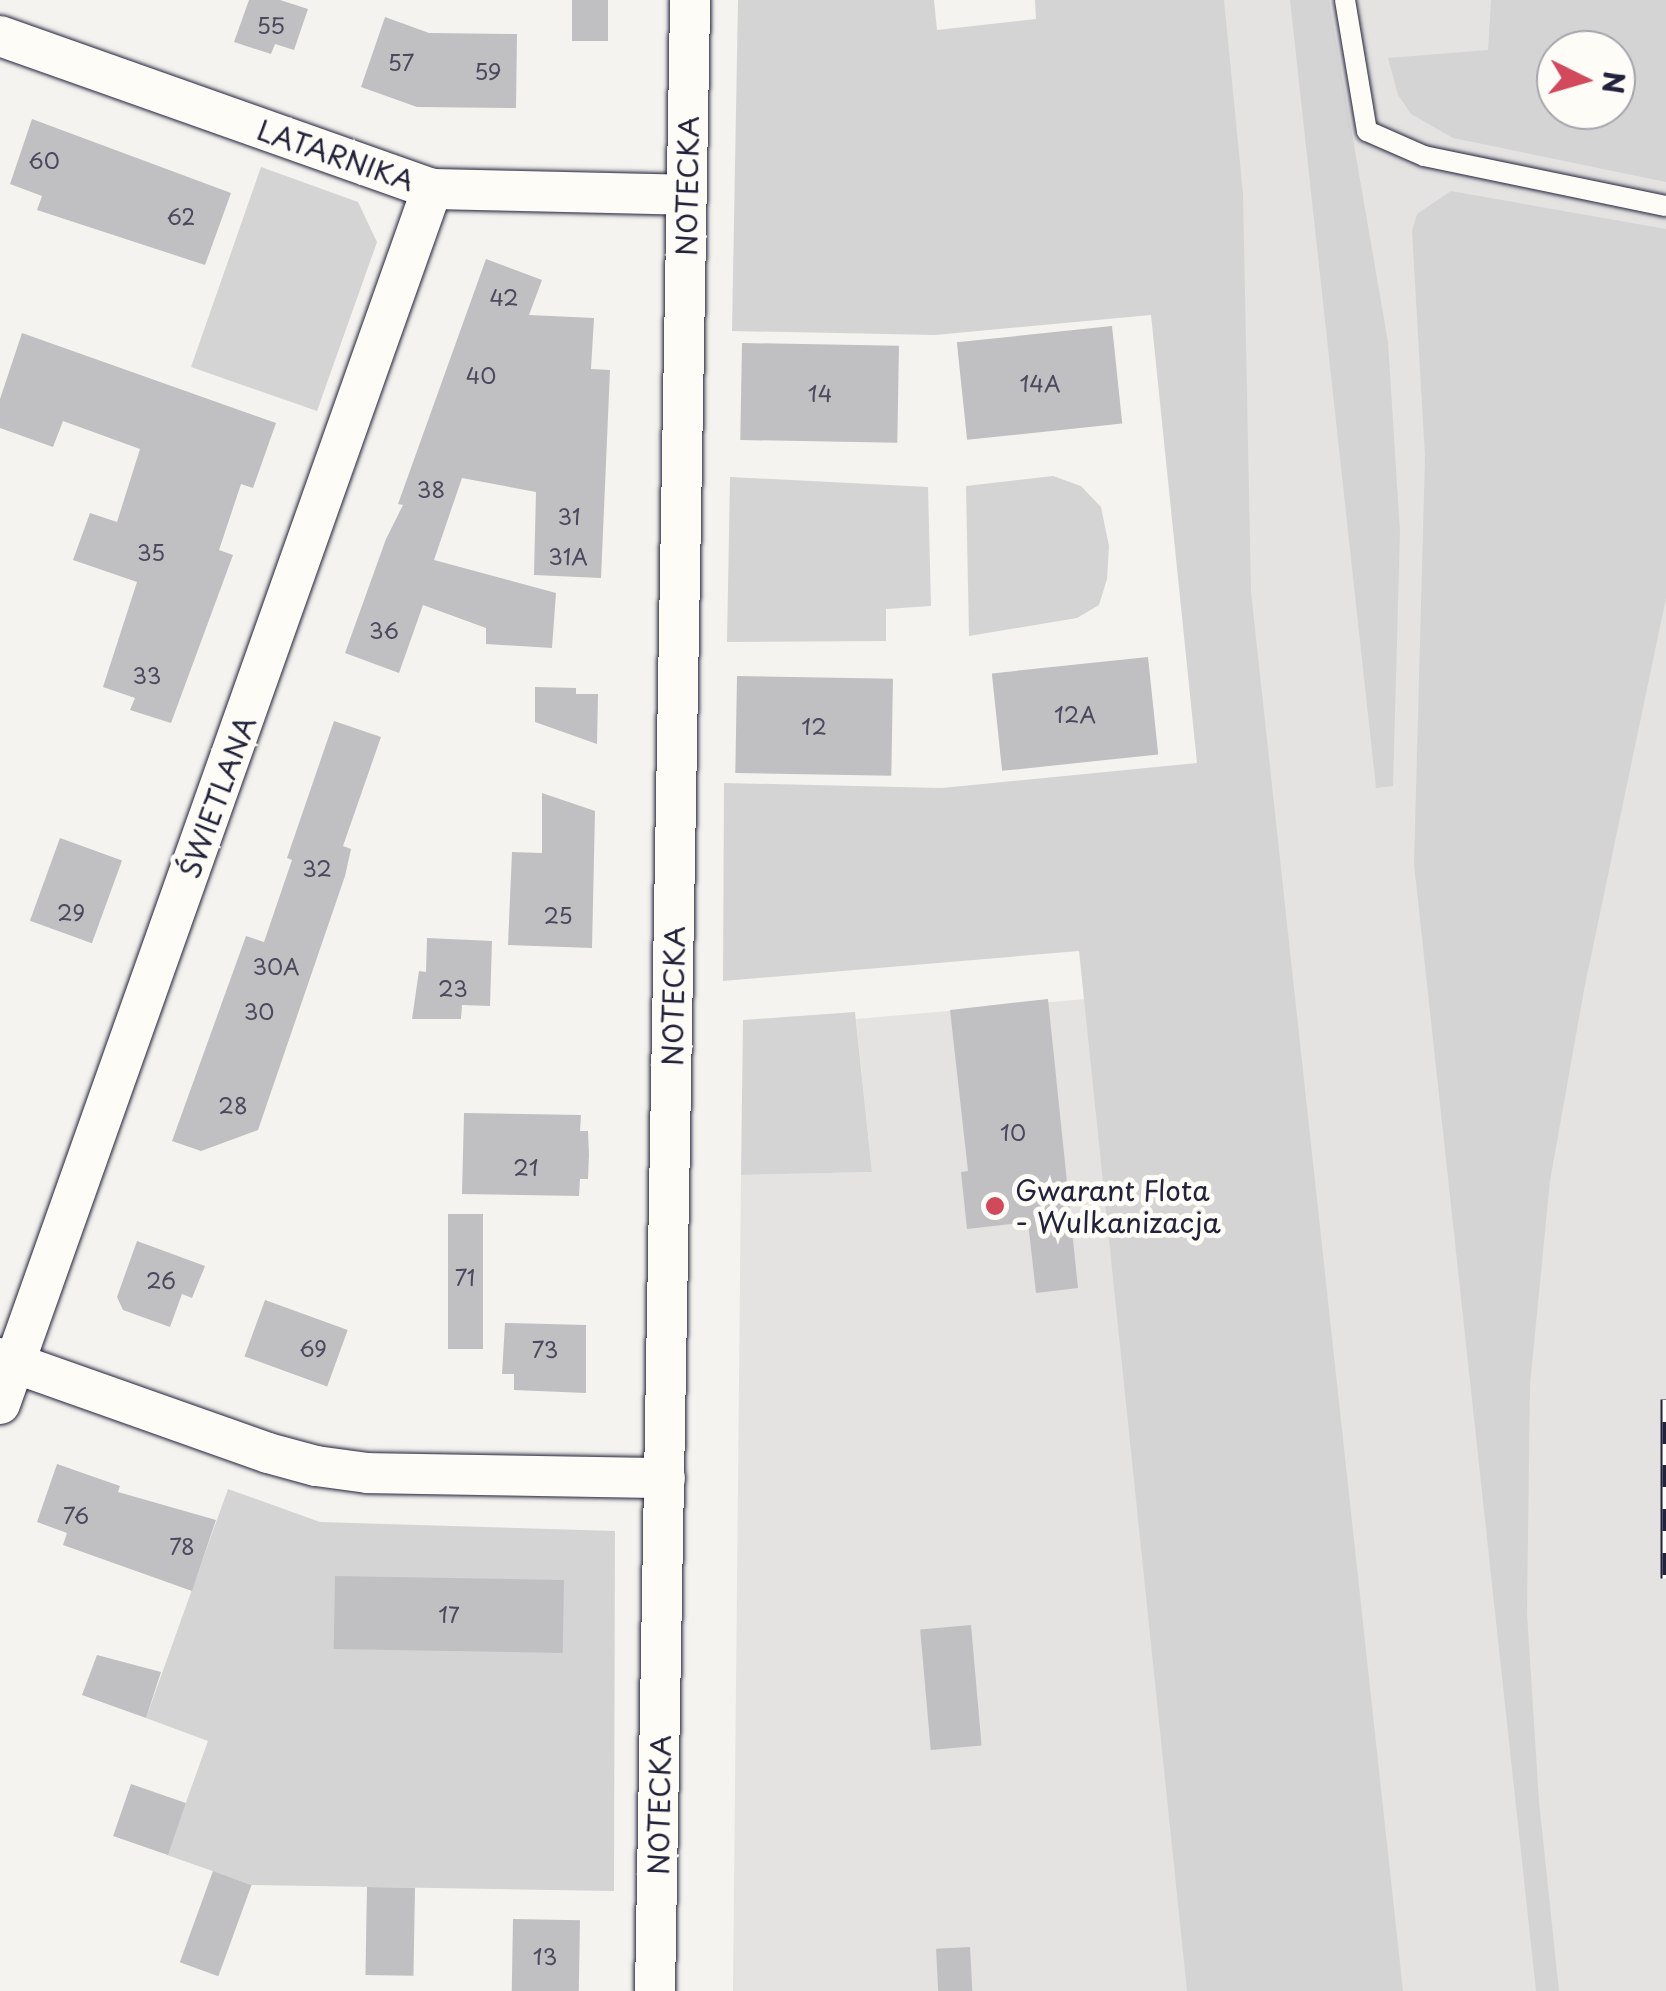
<!DOCTYPE html>
<meta charset="utf-8">
<style>
body{margin:0}
#map{position:relative;width:1666px;height:1991px;overflow:hidden;background:#f4f3ef;font-family:"Playpen Sans",sans-serif}
div>[style]{position:absolute}
.built>*{inset:0;background:#e4e3e2}
.green>*{inset:0;background:#d5d4d5}
.building>*{inset:0;background:#c0bfc2;transform-origin:0 0}
.roads{filter:drop-shadow(0 0 2px #22223b) drop-shadow(0 0 2px #22223b)}
.lane>*{height:20px;margin:-10px;padding:0 10px;transform-origin:10px;border-radius:10px;background:#fdfcf7}
.street>*{height:40px;margin:-20px;padding:0 20px;transform-origin:20px;border-radius:20px;background:#fdfcf7}
.rail>*{height:11px;margin-top:-5.5px;transform-origin:0;background:repeating-linear-gradient(90deg,#fdfcf7 0 22px,#22223b 0 44px);box-sizing:border-box;border-block:2px solid #22223b}
.dots>*{width:28px;height:28px;translate:-50% -50%;box-sizing:border-box;border:5px solid #fdfcf7;border-radius:50%}
span{translate:-50% -50%;white-space:nowrap;text-align:center;line-height:1.15;-webkit-text-stroke:10px #fdfcf7;paint-order:stroke}
.number-label{font-size:22px;color:#4a495d}
.number-label span{-webkit-text-stroke-width:0}
.street-label{font-size:28px;color:#22223b}
.poi-label{font-size:28px;color:#22223b}
.left{translate:0 -50%;text-align:left}
.north{position:absolute;left:1536px;top:30px;width:100px;height:100px;box-sizing:border-box;background:#fdfcf7;border:2px solid #a5a5ac;border-radius:50%;rotate:95deg;font-size:28px;font-weight:700;line-height:40px;text-align:center;color:#22223b}
.north::after{content:'';display:block;margin:auto;width:35px;height:45px;background:#d1495b;clip-path:polygon(50% 0,100% 100%,50% 72%,0 100%)}
</style>
<div id="map">
<div class="built">
<i style="clip-path:polygon(evenodd,1187px 0,1666px 0,1666px 1991px,733px 1991px,741px 1175px,872px 1172px,856px 1019px,1213px 988px,1187px 0,1556px 50px,1616px 50px,1616px 110px,1556px 110px,1556px 50px)"></i>
</div>
<div class="green">
<i style="clip-path:polygon(738px 0,934px 0,937px 30px,1036px 19px,1035px 0,1224px 0,1243px 193px,1251px 592px,1403px 1991px,1187px 1991px,1079px 951px,723px 981px,724px 783px,942px 788px,1197px 763px,1151px 315px,935px 335px,732px 331px)"></i>
<i style="clip-path:polygon(1290px 0,1329px 0,1388px 342px,1400px 532px,1393px 786px,1376px 788px)"></i>
<i style="clip-path:polygon(evenodd,1491px 0,1666px 0,1666px 182px,1453px 138px,1411px 114px,1398px 95px,1388px 58px,1488px 50px,1491px 0,1556px 50px,1616px 50px,1616px 110px,1556px 110px,1556px 50px)"></i>
<i style="clip-path:polygon(261px 167px,358px 202px,377px 242px,317px 411px,191px 367px)"></i>
<i style="clip-path:polygon(1451px 191px,1666px 229px,1666px 598px,1584px 990px,1550px 1181px,1530px 1385px,1527px 1613px,1539px 1801px,1559px 1991px,1536px 1991px,1414px 864px,1425px 457px,1412px 231px,1417px 214px)"></i>
<i style="clip-path:polygon(1053px 476px,1081px 486px,1101px 507px,1109px 546px,1107px 579px,1099px 605px,1077px 618px,969px 636px,966px 486px)"></i>
<i style="clip-path:polygon(730px 477px,928px 487px,931px 606px,886px 609px,886px 641px,727px 642px)"></i>
<i style="clip-path:polygon(855px 1012px,872px 1172px,741px 1175px,743px 1020px)"></i>
<i style="clip-path:polygon(228px 1489px,320px 1522px,615px 1531px,614px 1891px,252px 1885px,167px 1855px,208px 1741px,146px 1718px)"></i>
</div>
<div class="building">
<i style="clip-path:polygon(249px 0,280px 0,308px 9px,294px 50px,275px 44px,271px 54px,234px 42px)"></i>
<i style="left:572px;top:0;width:36px;height:41px"></i>
<i style="clip-path:polygon(385px 17px,429px 33px,517px 34px,516px 108px,417px 107px,361px 87px)"></i>
<i style="clip-path:polygon(32px 119px,231px 193px,205px 265px,37px 210px,42px 196px,10px 184px)"></i>
<i style="clip-path:polygon(486px 259px,542px 280px,529px 315px,594px 318px,591px 369px,610px 370px,601px 578px,534px 575px,536px 492px,462px 478px,434px 560px,556px 593px,552px 648px,486px 644px,486px 628px,423px 605px,399px 673px,345px 653px,386px 539px,403px 505px,398px 504px)"></i>
<i style="left:1112px;top:326px;width:98px;height:156px;rotate:84deg"></i>
<i style="clip-path:polygon(22px 333px,276px 423px,253px 488px,241px 484px,219px 550px,233px 555px,171px 723px,130px 710px,135px 698px,103px 687px,137px 582px,73px 560px,90px 513px,117px 522px,140px 449px,63px 421px,53px 447px,0 428px,0 399px)"></i>
<i style="left:742px;top:343px;width:157px;height:97px;rotate:1deg"></i>
<i style="left:1148px;top:657px;width:98px;height:157px;rotate:84deg"></i>
<i style="left:737px;top:676px;width:156px;height:97px;rotate:1deg"></i>
<i style="clip-path:polygon(535px 687px,576px 688px,576px 694px,598px 694px,597px 744px,535px 722px)"></i>
<i style="clip-path:polygon(334px 721px,381px 737px,343px 846px,351px 849px,345px 876px,258px 1130px,201px 1151px,172px 1141px,246px 936px,264px 942px,292px 860px,287px 858px)"></i>
<i style="clip-path:polygon(542px 793px,595px 811px,592px 948px,508px 945px,512px 852px,542px 853px)"></i>
<i style="left:60px;top:838px;width:66px;height:88px;rotate:20deg"></i>
<i style="clip-path:polygon(427px 938px,492px 941px,490px 1006px,462px 1005px,461px 1019px,412px 1019px,419px 971px,426px 972px)"></i>
<i style="clip-path:polygon(1048px 999px,1078px 1288px,1036px 1293px,1028px 1222px,967px 1229px,961px 1172px,968px 1171px,950px 1010px)"></i>
<i style="clip-path:polygon(464px 1113px,581px 1115px,580px 1131px,588px 1131px,589px 1155px,588px 1179px,580px 1179px,579px 1196px,462px 1194px)"></i>
<i style="left:448px;top:1214px;width:35px;height:135px"></i>
<i style="clip-path:polygon(137px 1241px,205px 1266px,192px 1298px,182px 1294px,170px 1327px,123px 1310px,117px 1297px)"></i>
<i style="left:265px;top:1300px;width:88px;height:60px;rotate:20deg"></i>
<i style="clip-path:polygon(505px 1323px,586px 1325px,586px 1393px,514px 1390px,514px 1374px,502px 1374px)"></i>
<i style="clip-path:polygon(57px 1464px,120px 1486px,118px 1492px,216px 1520px,192px 1591px,63px 1545px,67px 1533px,37px 1522px)"></i>
<i style="left:335px;top:1576px;width:229px;height:73px;rotate:1deg"></i>
<i style="left:971px;top:1625px;width:121px;height:51px;rotate:85deg"></i>
<i style="clip-path:polygon(97px 1655px,161px 1672px,146px 1718px,82px 1695px)"></i>
<i style="left:131px;top:1784px;width:58px;height:55px;rotate:19deg"></i>
<i style="left:213px;top:1871px;width:41px;height:97px;rotate:20deg"></i>
<i style="left:367px;top:1887px;width:48px;height:88px;rotate:1deg"></i>
<i style="left:513px;top:1919px;width:67px;height:72px;rotate:1deg"></i>
<i style="left:970px;top:1947px;width:44px;height:34px;rotate:87deg"></i>
</div>
<div class="roads">
<div class="lane">
<i style="left:1345px;top:0;width:133px;rotate:80.5deg"></i>
<i style="left:1367px;top:131px;width:62px;rotate:23.7deg"></i>
<i style="left:1424px;top:156px;width:247px;rotate:11.7deg"></i>
</div>
<div class="street">
<i style="left:0;top:36px;width:458px;rotate:19.5deg"></i>
<i style="left:432px;top:189px;width:255px;rotate:1.3deg"></i>
<i style="left:0;top:1358px;width:284px;rotate:19.5deg"></i>
<i style="left:268px;top:1453px;width:50px;rotate:15.2deg"></i>
<i style="left:316px;top:1466px;width:52px;rotate:7.7deg"></i>
<i style="left:368px;top:1473px;width:297px;rotate:1deg"></i>
<i style="left:0;top:1404px;width:1290px;rotate:-70.43deg"></i>
<i style="left:655px;top:1991px;width:1991px;rotate:-88.99deg"></i>
</div>
</div>
<div class="rail">
<i style="left:1666px;top:1399px;width:179px;rotate:90deg"></i>
</div>
<div class="dots">
<i style="left:995px;top:1206px;background:#d1495b"></i>
</div>
<div class="number-label">
<span style="left:271px;top:25px">55</span>
<span style="left:401px;top:62px">57</span>
<span style="left:488px;top:71px">59</span>
<span style="left:44px;top:160px">60</span>
<span style="left:181px;top:216px">62</span>
<span style="left:504px;top:297px">42</span>
<span style="left:481px;top:375px">40</span>
<span style="left:1040px;top:383px">14A</span>
<span style="left:820px;top:393px">14</span>
<span style="left:431px;top:489px">38</span>
<span style="left:569px;top:516px">31</span>
<span style="left:151px;top:552px">35</span>
<span style="left:568px;top:556px">31A</span>
<span style="left:384px;top:630px">36</span>
<span style="left:147px;top:675px">33</span>
<span style="left:1075px;top:714px">12A</span>
<span style="left:814px;top:726px">12</span>
<span style="left:317px;top:868px">32</span>
<span style="left:71px;top:912px">29</span>
<span style="left:558px;top:915px">25</span>
<span style="left:276px;top:966px">30A</span>
<span style="left:453px;top:988px">23</span>
<span style="left:259px;top:1011px">30</span>
<span style="left:233px;top:1105px">28</span>
<span style="left:1013px;top:1132px">10</span>
<span style="left:526px;top:1167px">21</span>
<span style="left:465px;top:1277px">71</span>
<span style="left:161px;top:1280px">26</span>
<span style="left:313px;top:1348px">69</span>
<span style="left:545px;top:1349px">73</span>
<span style="left:76px;top:1515px">76</span>
<span style="left:182px;top:1546px">78</span>
<span style="left:449px;top:1614px">17</span>
<span style="left:545px;top:1956px">13</span>
</div>
<div class="street-label">
<span style="left:336px;top:155px;rotate:19deg">LATARNIKA</span>
<span style="left:687px;top:186px;rotate:-89deg">NOTECKA</span>
<span style="left:217px;top:797px;rotate:-70deg">ŚWIETLANA</span>
<span style="left:673px;top:996px;rotate:-89deg">NOTECKA</span>
<span style="left:659px;top:1805px;rotate:-89deg">NOTECKA</span>
</div>
<div class="poi-label">
<span class="left" style="left:1015px;top:1206px">Gwarant Flota<br>- Wulkanizacja</span>
</div>
<div class="north">N</div>
</div>
